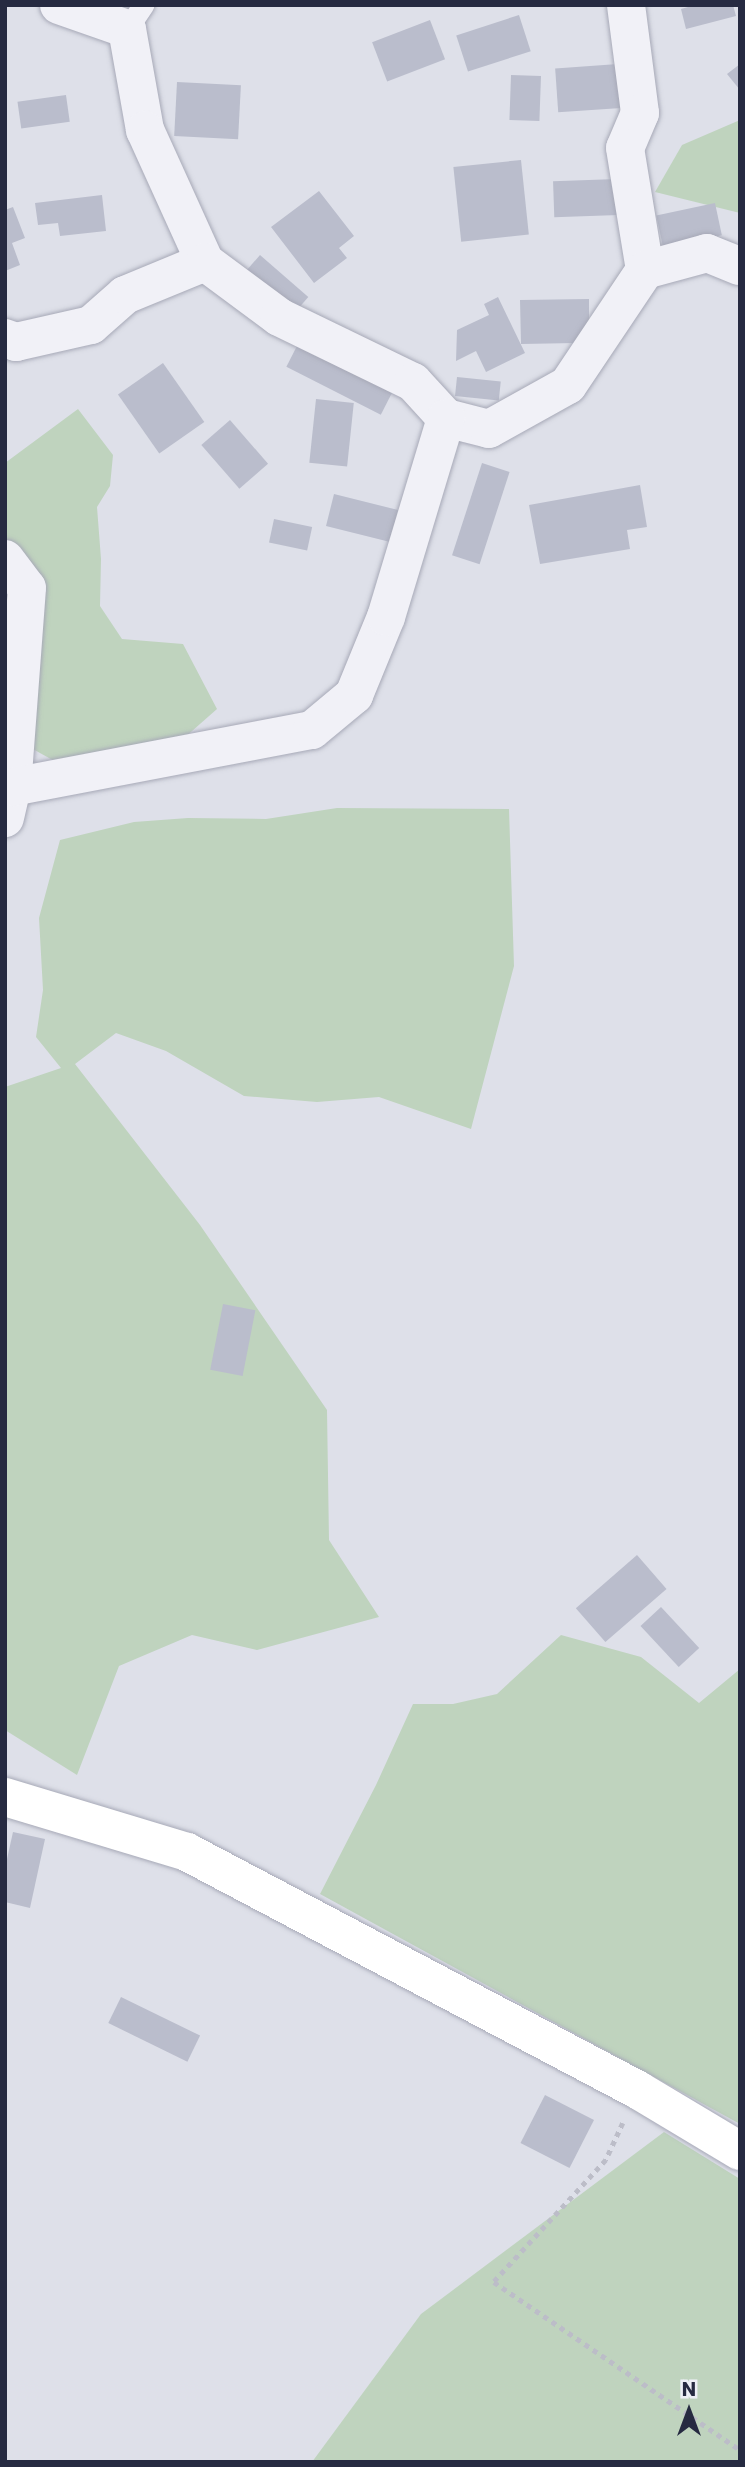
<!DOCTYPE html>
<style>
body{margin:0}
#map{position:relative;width:745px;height:2467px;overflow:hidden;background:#dee0e9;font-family:Poppins,sans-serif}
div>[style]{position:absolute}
.green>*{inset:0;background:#bfd3be}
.building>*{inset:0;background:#babdcc;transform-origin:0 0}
.path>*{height:4.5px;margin-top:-2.25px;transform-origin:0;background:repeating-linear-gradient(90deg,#bcbdc8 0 5px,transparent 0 10px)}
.roads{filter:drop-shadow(0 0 2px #a7a9b7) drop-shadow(0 0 2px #a7a9b7)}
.lane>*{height:21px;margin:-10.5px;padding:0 10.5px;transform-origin:10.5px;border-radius:10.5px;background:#f1f1f7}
.street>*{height:38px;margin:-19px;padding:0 19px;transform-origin:19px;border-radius:19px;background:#f1f1f7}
.secondary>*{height:38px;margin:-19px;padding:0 19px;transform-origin:19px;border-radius:19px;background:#fff}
span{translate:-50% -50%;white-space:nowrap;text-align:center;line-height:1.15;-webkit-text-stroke:6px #edeff6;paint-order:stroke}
.frame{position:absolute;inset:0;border:7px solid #262a41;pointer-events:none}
.north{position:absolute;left:654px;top:2376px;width:70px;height:70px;-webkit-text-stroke:5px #edeff6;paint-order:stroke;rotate:0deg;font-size:19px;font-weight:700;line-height:28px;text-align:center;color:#262a41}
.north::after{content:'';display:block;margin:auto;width:24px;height:32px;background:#262a41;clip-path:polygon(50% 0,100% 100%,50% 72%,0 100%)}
</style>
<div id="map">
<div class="green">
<i style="clip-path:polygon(740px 120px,740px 213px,655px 192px,682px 145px)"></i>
<i style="clip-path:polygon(78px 409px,113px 455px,110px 486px,97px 507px,101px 559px,100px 606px,122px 639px,183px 644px,217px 709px,175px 746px,58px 763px,31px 748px,5px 689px,5px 463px)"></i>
<i style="clip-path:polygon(337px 808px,509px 809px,514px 966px,471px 1129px,379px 1097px,317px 1102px,244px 1096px,166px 1051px,116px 1033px,75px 1064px,200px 1225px,327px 1410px,329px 1540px,379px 1617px,257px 1650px,192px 1635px,119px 1666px,77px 1775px,5px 1730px,5px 1087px,61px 1068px,36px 1037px,43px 990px,39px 918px,60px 840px,134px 822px,188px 818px,266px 819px)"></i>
<i style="clip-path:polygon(561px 1635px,641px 1657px,699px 1703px,740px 1669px,740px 2124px,320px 1894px,376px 1785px,413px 1704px,453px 1704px,497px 1694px)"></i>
<i style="clip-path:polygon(664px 2132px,740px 2179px,740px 2462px,312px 2462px,421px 2314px)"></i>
</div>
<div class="building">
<i style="clip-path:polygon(695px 5px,733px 5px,736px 16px,686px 29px,681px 9px)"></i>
<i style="left:519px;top:15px;width:38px;height:66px;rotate:72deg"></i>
<i style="left:430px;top:20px;width:42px;height:62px;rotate:69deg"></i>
<i style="left:618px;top:64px;width:44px;height:63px;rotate:86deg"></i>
<i style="clip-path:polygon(740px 64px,740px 90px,727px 74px)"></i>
<i style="left:511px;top:75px;width:30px;height:45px;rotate:2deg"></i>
<i style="left:177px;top:82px;width:64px;height:54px;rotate:3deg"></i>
<i style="left:66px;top:95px;width:27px;height:49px;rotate:82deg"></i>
<i style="left:521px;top:160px;width:75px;height:68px;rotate:84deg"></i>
<i style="left:617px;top:179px;width:36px;height:64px;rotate:88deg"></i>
<i style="clip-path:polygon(319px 191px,354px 236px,339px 248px,347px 258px,314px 283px,271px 227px)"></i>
<i style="clip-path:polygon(102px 195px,106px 231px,60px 236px,58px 223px,38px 225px,35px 203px)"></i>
<i style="left:715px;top:203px;width:33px;height:60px;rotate:78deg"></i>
<i style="clip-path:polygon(13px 207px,25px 238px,12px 243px,20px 265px,5px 271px,5px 210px)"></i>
<i style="left:260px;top:255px;width:64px;height:23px;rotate:41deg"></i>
<i style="clip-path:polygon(498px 297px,525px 353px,486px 372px,476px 351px,456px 361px,457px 330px,489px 315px,484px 304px)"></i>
<i style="clip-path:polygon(589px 299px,589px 328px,576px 343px,521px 344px,520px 300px)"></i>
<i style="left:300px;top:340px;width:106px;height:30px;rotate:27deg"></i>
<i style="left:163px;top:363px;width:72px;height:55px;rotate:55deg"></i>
<i style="left:457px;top:377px;width:44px;height:19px;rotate:6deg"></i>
<i style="left:316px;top:399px;width:38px;height:64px;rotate:6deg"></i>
<i style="left:230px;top:420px;width:58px;height:38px;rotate:49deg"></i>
<i style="left:482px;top:463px;width:29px;height:97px;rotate:18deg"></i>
<i style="clip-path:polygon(640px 485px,647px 527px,627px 530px,630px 549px,540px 564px,529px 505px)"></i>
<i style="left:334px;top:494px;width:66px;height:33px;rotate:14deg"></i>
<i style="left:274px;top:519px;width:39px;height:24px;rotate:12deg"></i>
<i style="left:223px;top:1304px;width:33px;height:67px;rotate:11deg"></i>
<i style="left:637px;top:1555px;width:45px;height:81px;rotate:49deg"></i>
<i style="left:661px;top:1607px;width:56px;height:28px;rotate:47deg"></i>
<i style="clip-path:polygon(13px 1832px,45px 1839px,30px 1908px,5px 1902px,5px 1868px)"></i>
<i style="left:121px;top:1997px;width:88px;height:29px;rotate:26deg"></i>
<i style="left:545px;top:2095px;width:55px;height:54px;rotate:27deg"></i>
</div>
<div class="path">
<i style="left:623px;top:2123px;width:41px;rotate:114.7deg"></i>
<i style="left:606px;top:2160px;width:166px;rotate:132.6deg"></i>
<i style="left:494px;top:2282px;width:298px;rotate:34.3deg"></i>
</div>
<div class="roads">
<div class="lane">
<i style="left:127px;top:29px;width:29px;rotate:-56deg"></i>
</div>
<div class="street">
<i style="left:59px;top:5px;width:72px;rotate:19.4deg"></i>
<i style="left:127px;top:29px;width:103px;rotate:79.9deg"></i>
<i style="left:145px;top:130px;width:145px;rotate:65.6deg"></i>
<i style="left:626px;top:5px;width:109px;rotate:82.6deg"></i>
<i style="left:640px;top:113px;width:38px;rotate:113deg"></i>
<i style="left:625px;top:148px;width:124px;rotate:80.7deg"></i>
<i style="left:5px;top:338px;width:12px;rotate:20deg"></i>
<i style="left:16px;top:342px;width:77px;rotate:-12.8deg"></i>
<i style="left:91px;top:325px;width:45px;rotate:-41.4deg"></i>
<i style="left:125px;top:295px;width:87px;rotate:-22.4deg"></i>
<i style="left:205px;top:262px;width:92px;rotate:36.6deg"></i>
<i style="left:279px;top:317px;width:149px;rotate:25.9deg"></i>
<i style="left:413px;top:382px;width:49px;rotate:47.5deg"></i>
<i style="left:446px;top:418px;width:44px;rotate:14.3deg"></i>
<i style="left:489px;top:429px;width:90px;rotate:-29.1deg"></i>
<i style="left:568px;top:385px;width:138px;rotate:-56.2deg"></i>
<i style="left:645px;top:270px;width:64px;rotate:-15.3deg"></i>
<i style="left:707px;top:253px;width:35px;rotate:22deg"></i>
<i style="left:5px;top:559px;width:36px;rotate:53deg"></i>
<i style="left:27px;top:588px;width:200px;rotate:94.3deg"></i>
<i style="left:12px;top:787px;width:32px;rotate:103deg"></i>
<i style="left:12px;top:787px;width:305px;rotate:-10.8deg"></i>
<i style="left:312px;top:730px;width:55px;rotate:-39.8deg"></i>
<i style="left:354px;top:695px;width:84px;rotate:-67.7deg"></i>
<i style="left:386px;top:617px;width:208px;rotate:-73.2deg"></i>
</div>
<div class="secondary">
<i style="left:5px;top:1797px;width:190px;rotate:16.8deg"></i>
<i style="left:187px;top:1852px;width:510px;rotate:27.82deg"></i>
<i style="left:638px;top:2090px;width:119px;rotate:30.9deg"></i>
</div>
</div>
<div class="frame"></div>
<div class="north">N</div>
</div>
